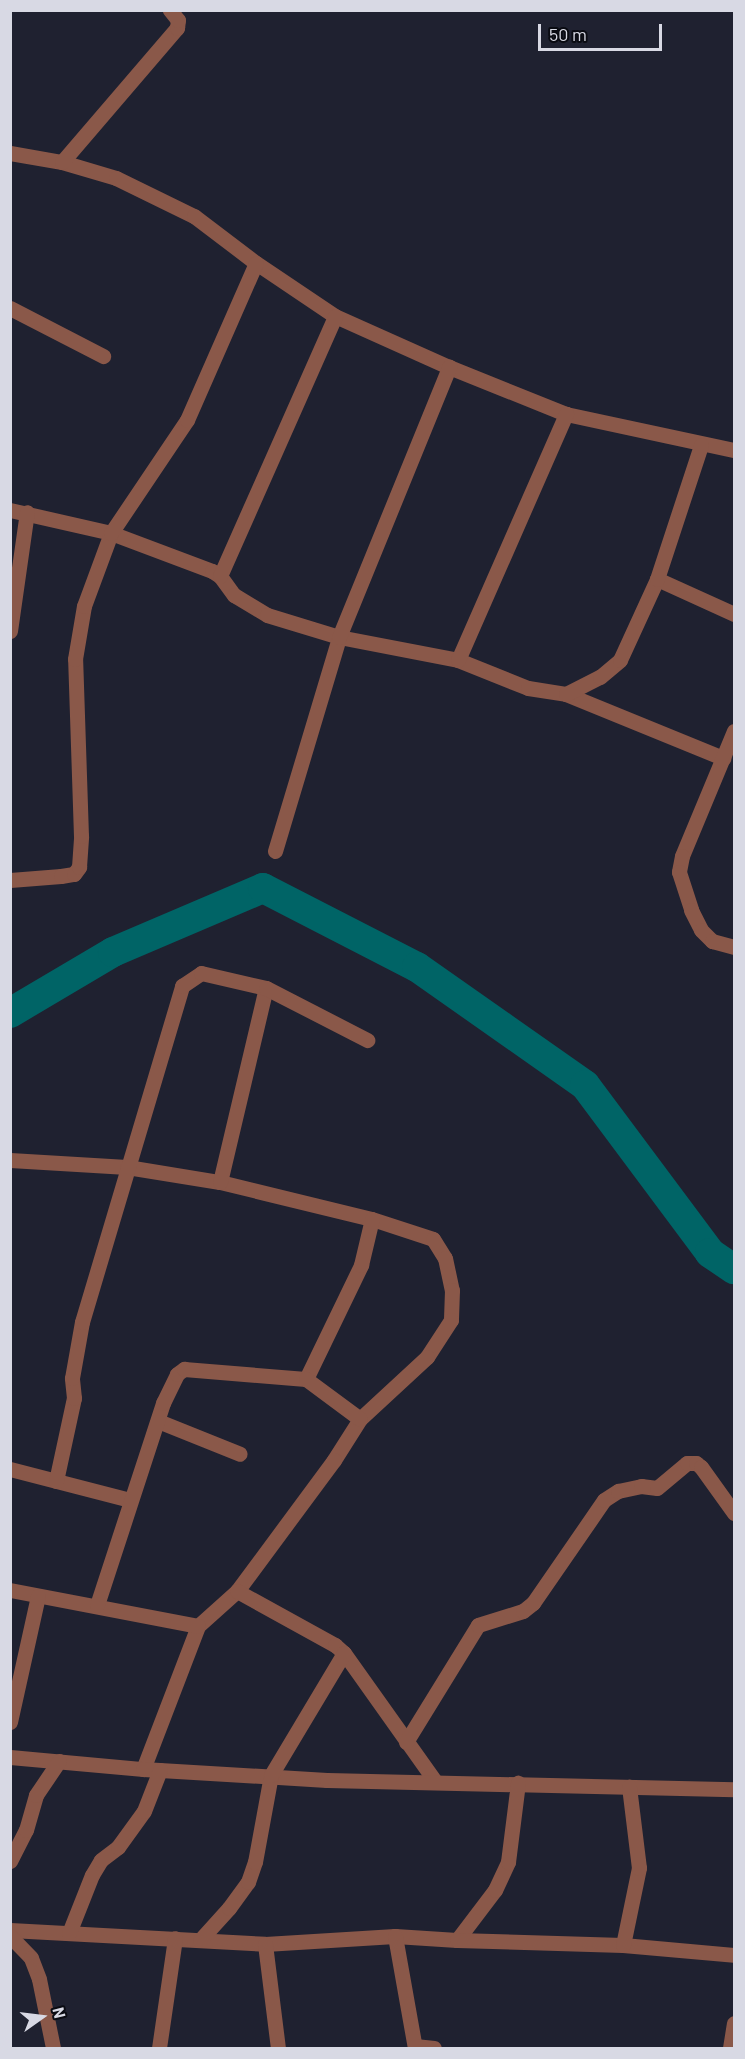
<!DOCTYPE html>
<style>
body{margin:0}
#map{position:relative;width:745px;height:2059px;overflow:hidden;background:#1f2130;font-family:Barlow,sans-serif}
div>[style]{position:absolute}
.river>*{height:30px;margin:-15px;padding:0 15px;transform-origin:15px;border-radius:15px;background:#006466}
.minor>*{height:15px;margin:-7.5px;padding:0 7.5px;transform-origin:7.5px;border-radius:7.5px;background:#8a5849}
span{translate:-50% -50%;white-space:nowrap;text-align:center;line-height:1.15;-webkit-text-stroke:4.5px #0a0b12;paint-order:stroke}
.frame{position:absolute;inset:0;border:12px solid #d8d9e4;pointer-events:none}
.north{position:absolute;left:12px;top:1987px;width:60px;height:60px;-webkit-text-stroke:4px #0a0b12;paint-order:stroke;rotate:76deg;font-size:16px;font-weight:700;line-height:24px;text-align:center;color:#d8d9e4}
.north::after{content:'';display:block;margin:auto;width:21px;height:27px;background:#d8d9e4;clip-path:polygon(50% 0,100% 100%,50% 72%,0 100%)}
.scale{position:absolute;left:538px;top:24px;width:124px;height:27px;box-sizing:border-box;border:3px solid #d8d9e4;border-top:0;padding-left:8px;font-size:18px;line-height:21px;white-space:nowrap;color:#d8d9e4;-webkit-text-stroke:4px #0a0b12;paint-order:stroke}
</style>
<div id="map">
<div class="river">
<i style="left:10px;top:1013px;width:120px;rotate:-30.6deg"></i>
<i style="left:113px;top:952px;width:163px;rotate:-23.1deg"></i>
<i style="left:263px;top:888px;width:173px;rotate:27.2deg"></i>
<i style="left:417px;top:967px;width:205px;rotate:35.1deg"></i>
<i style="left:585px;top:1085px;width:209px;rotate:53.3deg"></i>
<i style="left:710px;top:1253px;width:29px;rotate:34deg"></i>
</div>
<div class="minor">
<i style="left:10px;top:153px;width:53px;rotate:9.8deg"></i>
<i style="left:62px;top:162px;width:56px;rotate:16.5deg"></i>
<i style="left:116px;top:178px;width:87px;rotate:26deg"></i>
<i style="left:194px;top:216px;width:78px;rotate:37.2deg"></i>
<i style="left:256px;top:263px;width:95px;rotate:33.9deg"></i>
<i style="left:335px;top:316px;width:125px;rotate:24.1deg"></i>
<i style="left:449px;top:367px;width:126px;rotate:21.9deg"></i>
<i style="left:566px;top:414px;width:172px;rotate:12.1deg"></i>
<i style="left:62px;top:162px;width:177px;rotate:-49.4deg"></i>
<i style="left:177px;top:28px;width:8px;rotate:-83deg"></i>
<i style="left:178px;top:20px;width:13px;rotate:-129deg"></i>
<i style="left:10px;top:308px;width:105px;rotate:27.3deg"></i>
<i style="left:10px;top:510px;width:104px;rotate:12.8deg"></i>
<i style="left:111px;top:533px;width:108px;rotate:20.6deg"></i>
<i style="left:212px;top:571px;width:9px;rotate:32deg"></i>
<i style="left:220px;top:576px;width:24px;rotate:54deg"></i>
<i style="left:234px;top:595px;width:39px;rotate:31deg"></i>
<i style="left:267px;top:615px;width:75px;rotate:17deg"></i>
<i style="left:339px;top:637px;width:121px;rotate:10.9deg"></i>
<i style="left:458px;top:660px;width:75px;rotate:21.8deg"></i>
<i style="left:528px;top:688px;width:38px;rotate:9deg"></i>
<i style="left:566px;top:694px;width:170px;rotate:22.2deg"></i>
<i style="left:220px;top:576px;width:284px;rotate:-66.1deg"></i>
<i style="left:657px;top:579px;width:85px;rotate:24.4deg"></i>
<i style="left:10px;top:631px;width:120px;rotate:-81.9deg"></i>
<i style="left:458px;top:660px;width:269px;rotate:-66.3deg"></i>
<i style="left:566px;top:694px;width:38px;rotate:-27deg"></i>
<i style="left:600px;top:677px;width:26px;rotate:-40deg"></i>
<i style="left:620px;top:660px;width:89px;rotate:-65.4deg"></i>
<i style="left:657px;top:579px;width:141px;rotate:-71.8deg"></i>
<i style="left:734px;top:731px;width:135px;rotate:112.6deg"></i>
<i style="left:682px;top:856px;width:16px;rotate:101deg"></i>
<i style="left:679px;top:872px;width:40px;rotate:72deg"></i>
<i style="left:691px;top:910px;width:22px;rotate:63deg"></i>
<i style="left:701px;top:930px;width:16px;rotate:45deg"></i>
<i style="left:712px;top:941px;width:23px;rotate:15deg"></i>
<i style="left:275px;top:851px;width:223px;rotate:-73.3deg"></i>
<i style="left:339px;top:637px;width:292px;rotate:-67.8deg"></i>
<i style="left:10px;top:880px;width:51px;rotate:-4.5deg"></i>
<i style="left:61px;top:876px;width:13px;rotate:-9deg"></i>
<i style="left:74px;top:874px;width:9px;rotate:-54deg"></i>
<i style="left:79px;top:867px;width:31px;rotate:-86deg"></i>
<i style="left:81px;top:836px;width:177px;rotate:-91.9deg"></i>
<i style="left:75px;top:659px;width:54px;rotate:-80.4deg"></i>
<i style="left:84px;top:606px;width:78px;rotate:-69.7deg"></i>
<i style="left:111px;top:533px;width:136px;rotate:-56.1deg"></i>
<i style="left:187px;top:420px;width:171px;rotate:-66.3deg"></i>
<i style="left:10px;top:1160px;width:117px;rotate:3.4deg"></i>
<i style="left:127px;top:1167px;width:94px;rotate:9.2deg"></i>
<i style="left:220px;top:1182px;width:156px;rotate:13.7deg"></i>
<i style="left:372px;top:1219px;width:64px;rotate:18.2deg"></i>
<i style="left:433px;top:1239px;width:22px;rotate:58deg"></i>
<i style="left:445px;top:1258px;width:33px;rotate:78deg"></i>
<i style="left:452px;top:1290px;width:30px;rotate:92deg"></i>
<i style="left:451px;top:1320px;width:44px;rotate:123deg"></i>
<i style="left:427px;top:1357px;width:91px;rotate:137.2deg"></i>
<i style="left:360px;top:1419px;width:49px;rotate:122.4deg"></i>
<i style="left:334px;top:1460px;width:163px;rotate:126.5deg"></i>
<i style="left:237px;top:1591px;width:52px;rotate:138.1deg"></i>
<i style="left:198px;top:1626px;width:153px;rotate:111deg"></i>
<i style="left:220px;top:1182px;width:199px;rotate:-76.7deg"></i>
<i style="left:306px;top:1379px;width:127px;rotate:-64.2deg"></i>
<i style="left:361px;top:1265px;width:47px;rotate:-76.6deg"></i>
<i style="left:158px;top:1421px;width:88px;rotate:21.9deg"></i>
<i style="left:10px;top:1469px;width:124px;rotate:14.5deg"></i>
<i style="left:56px;top:1481px;width:85px;rotate:-77.8deg"></i>
<i style="left:74px;top:1398px;width:20px;rotate:-96deg"></i>
<i style="left:72px;top:1378px;width:57px;rotate:-79.9deg"></i>
<i style="left:82px;top:1322px;width:351px;rotate:-73.4deg"></i>
<i style="left:182px;top:986px;width:23px;rotate:-34deg"></i>
<i style="left:201px;top:973px;width:67px;rotate:13deg"></i>
<i style="left:266px;top:988px;width:114px;rotate:27.2deg"></i>
<i style="left:10px;top:1590px;width:191px;rotate:10.8deg"></i>
<i style="left:237px;top:1591px;width:112px;rotate:28.9deg"></i>
<i style="left:335px;top:1645px;width:12px;rotate:42deg"></i>
<i style="left:344px;top:1653px;width:157px;rotate:54.6deg"></i>
<i style="left:97px;top:1605px;width:213px;rotate:-71.9deg"></i>
<i style="left:163px;top:1403px;width:32px;rotate:-64deg"></i>
<i style="left:177px;top:1374px;width:9px;rotate:-36deg"></i>
<i style="left:184px;top:1369px;width:122px;rotate:4.7deg"></i>
<i style="left:306px;top:1379px;width:67px;rotate:36.5deg"></i>
<i style="left:10px;top:1722px;width:129px;rotate:-77.5deg"></i>
<i style="left:406px;top:1742px;width:137px;rotate:-58.4deg"></i>
<i style="left:478px;top:1625px;width:47px;rotate:-17.3deg"></i>
<i style="left:523px;top:1611px;width:13px;rotate:-39deg"></i>
<i style="left:533px;top:1603px;width:125px;rotate:-55.4deg"></i>
<i style="left:604px;top:1500px;width:17px;rotate:-33deg"></i>
<i style="left:618px;top:1491px;width:24px;rotate:-12deg"></i>
<i style="left:641px;top:1486px;width:16px;rotate:7deg"></i>
<i style="left:657px;top:1488px;width:39px;rotate:-40deg"></i>
<i style="left:687px;top:1463px;width:9px"></i>
<i style="left:696px;top:1463px;width:6px;rotate:39deg"></i>
<i style="left:701px;top:1467px;width:57px;rotate:54.3deg"></i>
<i style="left:10px;top:1757px;width:134px;rotate:5.2deg"></i>
<i style="left:143px;top:1769px;width:184px;rotate:3.4deg"></i>
<i style="left:327px;top:1780px;width:407px;rotate:1.3deg"></i>
<i style="left:10px;top:1861px;width:35px;rotate:-63deg"></i>
<i style="left:26px;top:1830px;width:36px;rotate:-74deg"></i>
<i style="left:36px;top:1795px;width:41px;rotate:-55.9deg"></i>
<i style="left:10px;top:1930px;width:255px;rotate:3.1deg"></i>
<i style="left:265px;top:1944px;width:130px;rotate:-3.5deg"></i>
<i style="left:395px;top:1936px;width:62px;rotate:3.7deg"></i>
<i style="left:457px;top:1940px;width:63px;rotate:-52.8deg"></i>
<i style="left:495px;top:1890px;width:31px;rotate:-65deg"></i>
<i style="left:508px;top:1862px;width:80px;rotate:-82.8deg"></i>
<i style="left:69px;top:1933px;width:62px;rotate:-68.4deg"></i>
<i style="left:92px;top:1875px;width:17px;rotate:-59deg"></i>
<i style="left:101px;top:1860px;width:21px;rotate:-37deg"></i>
<i style="left:118px;top:1847px;width:44px;rotate:-54.2deg"></i>
<i style="left:144px;top:1811px;width:44px;rotate:-68.7deg"></i>
<i style="left:10px;top:1936px;width:30px;rotate:46deg"></i>
<i style="left:31px;top:1958px;width:22px;rotate:69deg"></i>
<i style="left:39px;top:1979px;width:70px;rotate:78.5deg"></i>
<i style="left:395px;top:1936px;width:114px;rotate:79.9deg"></i>
<i style="left:200px;top:1940px;width:43px;rotate:-47.8deg"></i>
<i style="left:229px;top:1908px;width:32px;rotate:-54deg"></i>
<i style="left:248px;top:1882px;width:21px;rotate:-71deg"></i>
<i style="left:255px;top:1862px;width:88px;rotate:-79.6deg"></i>
<i style="left:271px;top:1775px;width:142px;rotate:-59.1deg"></i>
<i style="left:457px;top:1940px;width:166px;rotate:1.7deg"></i>
<i style="left:623px;top:1945px;width:111px;rotate:5.1deg"></i>
<i style="left:265px;top:1944px;width:105px;rotate:82.9deg"></i>
<i style="left:623px;top:1945px;width:79px;rotate:-78.3deg"></i>
<i style="left:639px;top:1868px;width:82px;rotate:-97deg"></i>
<i style="left:415px;top:2046px;width:19px;rotate:6deg"></i>
<i style="left:159px;top:2048px;width:111px;rotate:-81.7deg"></i>
<i style="left:730px;top:2048px;width:25px;rotate:-81deg"></i>
</div>
<div class="frame"></div>
<div class="north">N</div>
<div class="scale">50 m</div>
</div>
